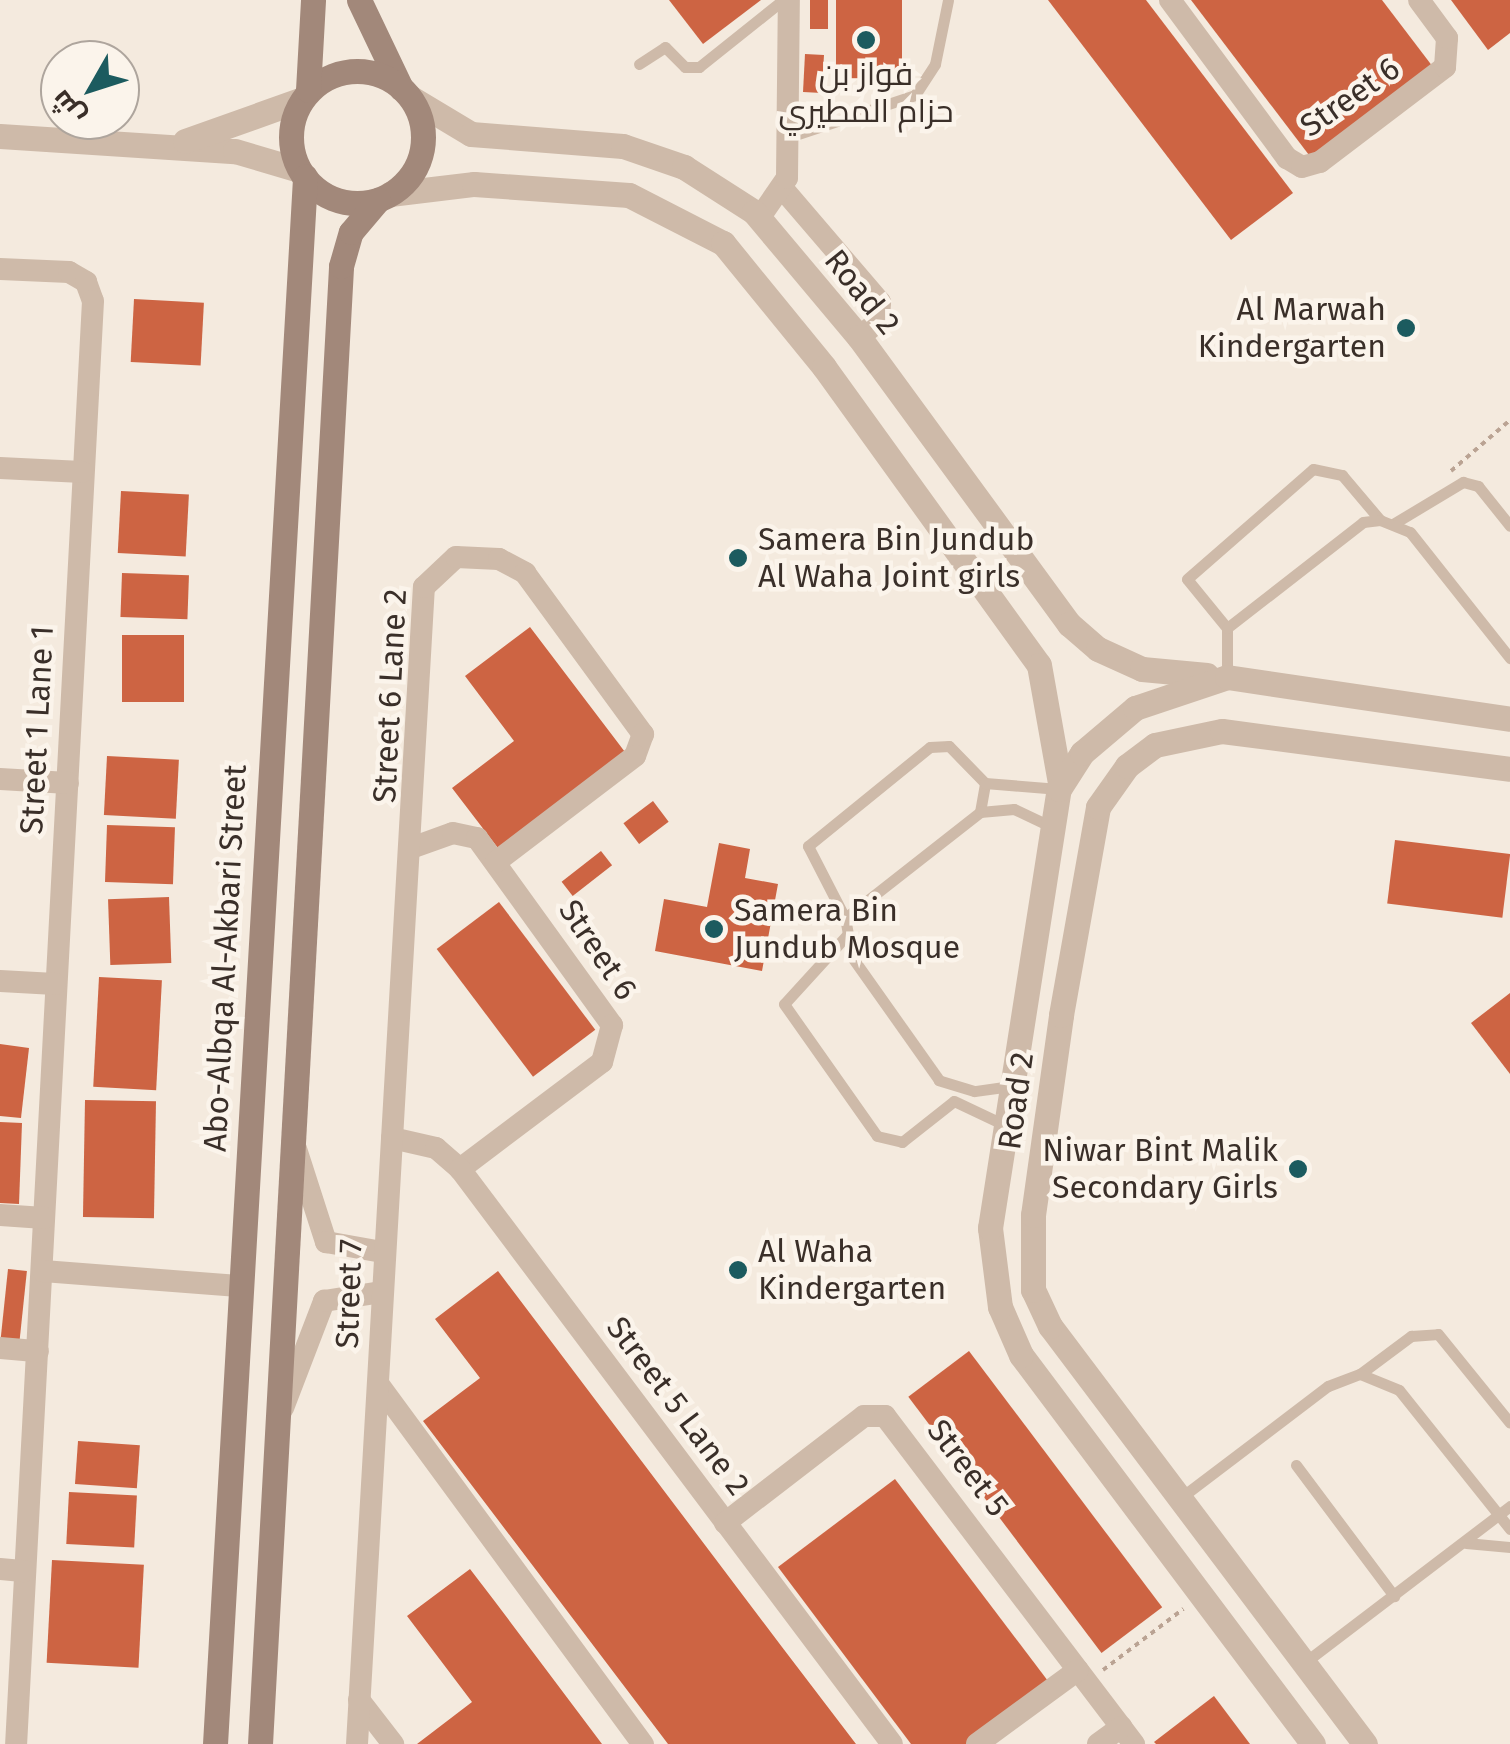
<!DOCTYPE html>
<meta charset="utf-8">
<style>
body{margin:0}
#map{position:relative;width:1510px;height:1744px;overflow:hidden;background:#f4eade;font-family:"Fira Sans",Cairo,sans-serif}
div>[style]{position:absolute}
.building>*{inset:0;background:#cd6443;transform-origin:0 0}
.path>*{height:4px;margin-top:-2px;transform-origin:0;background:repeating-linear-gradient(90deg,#baa393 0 5px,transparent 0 10px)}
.service>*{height:11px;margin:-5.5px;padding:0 5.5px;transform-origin:5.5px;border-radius:5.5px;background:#cebaa9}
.minor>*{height:22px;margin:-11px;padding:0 11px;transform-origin:11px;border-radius:11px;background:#cebaa9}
.tertiary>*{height:25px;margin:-12.5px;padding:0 12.5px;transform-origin:12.5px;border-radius:12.5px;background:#cebaa9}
.secondary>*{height:25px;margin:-12.5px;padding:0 12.5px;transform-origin:12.5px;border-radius:12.5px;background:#a2887a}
.secondary>.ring{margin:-12.5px;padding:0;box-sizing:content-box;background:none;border:25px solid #a2887a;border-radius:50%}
.dots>*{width:28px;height:28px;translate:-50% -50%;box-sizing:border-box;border:5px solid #fbf4eb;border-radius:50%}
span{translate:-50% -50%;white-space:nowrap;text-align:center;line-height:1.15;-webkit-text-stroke:9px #fbf4eb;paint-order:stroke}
.poi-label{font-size:32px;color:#3a2f29}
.right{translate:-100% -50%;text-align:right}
.left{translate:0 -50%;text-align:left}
.street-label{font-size:32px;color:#3a2f29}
.north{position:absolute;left:40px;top:40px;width:100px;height:100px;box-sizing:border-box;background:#fbf4eb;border:2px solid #aea59d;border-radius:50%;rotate:231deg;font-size:28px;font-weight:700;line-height:40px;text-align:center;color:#3a2f29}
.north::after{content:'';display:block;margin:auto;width:35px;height:45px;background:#1c5b5f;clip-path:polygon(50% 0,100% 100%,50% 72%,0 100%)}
</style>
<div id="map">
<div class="building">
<i style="clip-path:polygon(669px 0,761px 0,703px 44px)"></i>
<i style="left:810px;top:0;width:18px;height:29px"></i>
<i style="left:836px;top:0;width:66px;height:79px"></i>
<i style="clip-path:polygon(1048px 0,1146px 0,1293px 193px,1231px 240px)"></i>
<i style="clip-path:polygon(1191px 0,1382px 0,1433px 67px,1312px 159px)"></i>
<i style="clip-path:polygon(1451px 0,1510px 0,1510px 33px,1488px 50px)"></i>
<i style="left:805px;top:54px;width:19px;height:38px;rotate:3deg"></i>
<i style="left:134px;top:299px;width:70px;height:63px;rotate:3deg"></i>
<i style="left:121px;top:491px;width:68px;height:62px;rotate:3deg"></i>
<i style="left:122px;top:573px;width:67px;height:44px;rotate:2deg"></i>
<i style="clip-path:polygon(530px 627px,628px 756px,501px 852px,452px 788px,514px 741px,465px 676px)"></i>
<i style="left:122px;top:635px;width:62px;height:67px"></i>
<i style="left:107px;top:756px;width:72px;height:59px;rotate:3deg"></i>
<i style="left:653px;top:801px;width:26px;height:37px;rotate:53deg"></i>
<i style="left:107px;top:825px;width:68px;height:57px;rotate:2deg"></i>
<i style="left:1395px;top:840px;width:116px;height:64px;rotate:7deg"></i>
<i style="clip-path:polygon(719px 843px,750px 849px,745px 878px,778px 884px,762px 971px,655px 951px,664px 899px,707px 907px)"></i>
<i style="left:601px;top:851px;width:18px;height:50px;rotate:52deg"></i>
<i style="left:169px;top:897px;width:66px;height:61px;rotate:88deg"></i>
<i style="left:499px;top:902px;width:160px;height:78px;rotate:53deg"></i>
<i style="left:99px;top:977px;width:63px;height:110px;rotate:3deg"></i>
<i style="clip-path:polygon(1510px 993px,1510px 1074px,1471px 1023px)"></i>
<i style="clip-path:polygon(0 1044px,29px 1048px,21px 1118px,0 1116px)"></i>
<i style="left:85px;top:1100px;width:71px;height:117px;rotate:1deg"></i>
<i style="clip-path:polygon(0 1122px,22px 1123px,19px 1204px,0 1203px)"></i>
<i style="left:8px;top:1269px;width:19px;height:72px;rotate:6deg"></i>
<i style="clip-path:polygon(498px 1271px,782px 1647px,856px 1744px,668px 1744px,423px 1421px,480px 1378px,435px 1319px)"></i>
<i style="left:969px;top:1351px;width:321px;height:76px;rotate:53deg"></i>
<i style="left:78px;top:1441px;width:62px;height:43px;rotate:4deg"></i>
<i style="clip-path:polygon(895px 1479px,1051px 1685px,973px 1744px,911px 1744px,778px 1567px)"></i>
<i style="left:69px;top:1492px;width:68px;height:52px;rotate:3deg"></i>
<i style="left:52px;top:1560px;width:92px;height:103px;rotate:3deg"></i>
<i style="clip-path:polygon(470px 1569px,493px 1599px,602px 1744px,417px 1744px,472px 1702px,407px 1616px)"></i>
<i style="clip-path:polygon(1214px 1696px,1250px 1744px,1156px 1744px,1154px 1742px)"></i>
</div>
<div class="path">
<i style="left:1451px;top:471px;width:78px;rotate:-40.8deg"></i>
<i style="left:1103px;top:1670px;width:101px;rotate:-37.3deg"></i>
</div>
<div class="service">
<i style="left:639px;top:64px;width:31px;rotate:-33deg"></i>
<i style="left:665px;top:47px;width:28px;rotate:45deg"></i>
<i style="left:685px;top:67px;width:14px"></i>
<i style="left:699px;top:67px;width:107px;rotate:-38.6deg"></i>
<i style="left:789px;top:137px;width:133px;rotate:-18.4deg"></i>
<i style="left:915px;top:95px;width:37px;rotate:-57deg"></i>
<i style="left:935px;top:64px;width:65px;rotate:-78.5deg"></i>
<i style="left:1393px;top:524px;width:82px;rotate:-31deg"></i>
<i style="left:1463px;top:482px;width:16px;rotate:15deg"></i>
<i style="left:1478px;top:486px;width:51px;rotate:51.3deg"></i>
<i style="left:1227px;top:628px;width:63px;rotate:-129.2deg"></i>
<i style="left:1187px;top:579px;width:167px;rotate:-41.1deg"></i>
<i style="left:1313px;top:469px;width:30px;rotate:12deg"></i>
<i style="left:1342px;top:475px;width:59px;rotate:49.8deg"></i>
<i style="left:1227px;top:677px;width:49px;rotate:-90deg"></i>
<i style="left:1227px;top:628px;width:172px;rotate:-37.9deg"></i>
<i style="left:1363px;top:522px;width:17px;rotate:-7deg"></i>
<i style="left:1380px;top:520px;width:32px;rotate:22deg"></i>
<i style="left:1410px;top:532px;width:161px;rotate:51.6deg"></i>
<i style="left:980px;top:812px;width:29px;rotate:-80deg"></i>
<i style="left:845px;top:918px;width:81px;rotate:-117.2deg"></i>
<i style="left:808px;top:846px;width:157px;rotate:-39.1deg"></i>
<i style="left:930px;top:747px;width:19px;rotate:-3deg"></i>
<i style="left:949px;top:746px;width:52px;rotate:45.8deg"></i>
<i style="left:985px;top:783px;width:74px;rotate:4.6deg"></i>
<i style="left:847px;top:935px;width:93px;rotate:132.4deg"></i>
<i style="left:784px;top:1004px;width:161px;rotate:54.8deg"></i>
<i style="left:877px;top:1136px;width:26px;rotate:13deg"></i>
<i style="left:902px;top:1142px;width:66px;rotate:-38.3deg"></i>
<i style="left:954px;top:1101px;width:59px;rotate:25.3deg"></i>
<i style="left:1011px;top:1086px;width:37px;rotate:172deg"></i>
<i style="left:974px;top:1091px;width:37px;rotate:-163deg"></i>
<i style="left:939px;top:1080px;width:151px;rotate:-125.3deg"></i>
<i style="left:852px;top:957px;width:40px;rotate:-100deg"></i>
<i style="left:845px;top:918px;width:172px;rotate:-38.1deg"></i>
<i style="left:980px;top:812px;width:34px;rotate:-5deg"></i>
<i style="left:1014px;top:809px;width:42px;rotate:25.3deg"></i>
<i style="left:1360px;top:1374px;width:64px;rotate:-36.7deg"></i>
<i style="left:1411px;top:1336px;width:27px;rotate:-4deg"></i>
<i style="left:1438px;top:1334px;width:114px;rotate:51deg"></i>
<i style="left:1296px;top:1465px;width:164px;rotate:53.2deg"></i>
<i style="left:1179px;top:1499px;width:187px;rotate:-37.2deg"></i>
<i style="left:1328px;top:1386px;width:34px;rotate:-21deg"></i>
<i style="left:1360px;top:1374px;width:42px;rotate:22.3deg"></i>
<i style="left:1399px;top:1390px;width:178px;rotate:51.4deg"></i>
<i style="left:1466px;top:1543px;width:44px;rotate:5.2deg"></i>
<i style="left:1304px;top:1663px;width:259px;rotate:-37.3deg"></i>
</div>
<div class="minor">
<i style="left:1170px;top:0;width:197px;rotate:53.5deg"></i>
<i style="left:1287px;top:158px;width:17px;rotate:31deg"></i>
<i style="left:1302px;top:167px;width:19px;rotate:-16deg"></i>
<i style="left:1320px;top:162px;width:157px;rotate:-37.2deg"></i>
<i style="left:1445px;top:67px;width:29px;rotate:-86deg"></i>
<i style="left:1447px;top:38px;width:47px;rotate:-126.4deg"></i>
<i style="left:783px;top:189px;width:149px;rotate:49.4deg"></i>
<i style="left:880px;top:302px;width:19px;rotate:93deg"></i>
<i style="left:879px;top:321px;width:26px;rotate:141deg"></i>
<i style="left:760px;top:217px;width:47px;rotate:-55.3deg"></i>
<i style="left:787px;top:178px;width:178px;rotate:-89.4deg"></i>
<i style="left:0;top:269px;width:69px;rotate:2.5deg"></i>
<i style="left:69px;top:272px;width:20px;rotate:30deg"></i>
<i style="left:86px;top:282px;width:20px;rotate:70deg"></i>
<i style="left:93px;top:301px;width:1445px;rotate:93.05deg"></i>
<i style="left:0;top:468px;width:82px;rotate:2.8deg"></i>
<i style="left:0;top:779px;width:68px;rotate:3.4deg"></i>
<i style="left:414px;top:847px;width:41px;rotate:-19.7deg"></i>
<i style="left:453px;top:833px;width:25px;rotate:12deg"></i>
<i style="left:477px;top:838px;width:231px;rotate:54.2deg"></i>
<i style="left:612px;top:1025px;width:38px;rotate:105deg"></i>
<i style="left:602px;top:1062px;width:178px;rotate:143deg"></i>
<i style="left:0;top:981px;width:55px;rotate:3.1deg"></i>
<i style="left:392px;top:1138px;width:45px;rotate:12.8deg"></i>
<i style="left:436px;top:1148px;width:32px;rotate:41deg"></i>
<i style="left:460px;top:1169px;width:719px;rotate:53.08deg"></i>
<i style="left:296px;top:1149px;width:98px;rotate:72.1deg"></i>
<i style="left:326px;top:1242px;width:57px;rotate:10.1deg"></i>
<i style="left:0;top:1215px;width:44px;rotate:3.9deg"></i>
<i style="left:43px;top:1271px;width:196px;rotate:4.4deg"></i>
<i style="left:0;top:1348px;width:38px;rotate:5deg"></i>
<i style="left:379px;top:1385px;width:446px;rotate:53.7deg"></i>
<i style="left:283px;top:1408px;width:115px;rotate:-69deg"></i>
<i style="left:324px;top:1301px;width:59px;rotate:-8.8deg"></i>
<i style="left:725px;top:1523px;width:175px;rotate:-37.6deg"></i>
<i style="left:864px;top:1416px;width:21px"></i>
<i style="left:885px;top:1416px;width:412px;rotate:52.8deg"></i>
<i style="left:0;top:1569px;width:25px;rotate:5deg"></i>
<i style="left:359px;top:1700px;width:56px;rotate:52.3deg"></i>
<i style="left:357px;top:1744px;width:1159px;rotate:-86.69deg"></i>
<i style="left:424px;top:587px;width:44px;rotate:-43.2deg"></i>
<i style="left:456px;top:557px;width:43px;rotate:2.7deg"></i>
<i style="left:499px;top:559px;width:30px;rotate:28deg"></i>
<i style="left:525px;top:573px;width:200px;rotate:53.8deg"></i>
<i style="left:643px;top:734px;width:23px;rotate:110deg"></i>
<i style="left:635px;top:756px;width:175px;rotate:142.7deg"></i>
<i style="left:977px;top:1744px;width:125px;rotate:-36.2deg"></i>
<i style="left:1098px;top:1744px;width:29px;rotate:-36deg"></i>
</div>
<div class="tertiary">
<i style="left:411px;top:98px;width:70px;rotate:31deg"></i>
<i style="left:471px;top:134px;width:152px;rotate:4.5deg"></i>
<i style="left:623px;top:146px;width:65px;rotate:19deg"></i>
<i style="left:684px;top:167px;width:83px;rotate:32.7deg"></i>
<i style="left:754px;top:212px;width:163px;rotate:50deg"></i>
<i style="left:859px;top:337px;width:356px;rotate:53.8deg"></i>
<i style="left:1069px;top:624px;width:38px;rotate:41deg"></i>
<i style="left:1098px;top:649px;width:48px;rotate:24.4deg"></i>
<i style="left:1142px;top:669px;width:65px;rotate:5.3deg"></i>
<i style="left:0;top:136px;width:235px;rotate:3.7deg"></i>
<i style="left:235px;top:151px;width:67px;rotate:16.5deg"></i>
<i style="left:185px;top:141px;width:122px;rotate:-19.6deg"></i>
<i style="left:390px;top:194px;width:85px;rotate:-6.8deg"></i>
<i style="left:474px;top:184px;width:155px;rotate:4.1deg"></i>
<i style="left:629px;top:195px;width:106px;rotate:27.1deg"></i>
<i style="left:723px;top:243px;width:160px;rotate:50.8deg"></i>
<i style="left:824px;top:367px;width:367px;rotate:54.2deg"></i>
<i style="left:1039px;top:665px;width:120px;rotate:79.9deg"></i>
<i style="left:1313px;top:1744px;width:486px;rotate:-126.9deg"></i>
<i style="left:1021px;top:1355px;width:52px;rotate:-113.6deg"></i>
<i style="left:1000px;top:1307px;width:80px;rotate:-97.2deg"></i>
<i style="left:990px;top:1228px;width:444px;rotate:-81.1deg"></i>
<i style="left:1059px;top:789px;width:43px;rotate:-57.4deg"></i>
<i style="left:1082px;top:753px;width:70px;rotate:-40.3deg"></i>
<i style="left:1135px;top:708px;width:97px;rotate:-18.6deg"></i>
<i style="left:1227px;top:677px;width:286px;rotate:8.4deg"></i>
<i style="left:1365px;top:1744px;width:523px;rotate:-127deg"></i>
<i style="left:1050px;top:1326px;width:40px;rotate:-115deg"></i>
<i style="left:1033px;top:1290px;width:75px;rotate:-90deg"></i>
<i style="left:1033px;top:1215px;width:202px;rotate:-82deg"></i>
<i style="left:1061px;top:1015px;width:211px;rotate:-79.9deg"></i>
<i style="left:1098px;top:807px;width:50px;rotate:-54.7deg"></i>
<i style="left:1127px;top:766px;width:35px;rotate:-37deg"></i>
<i style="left:1155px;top:745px;width:68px;rotate:-11.8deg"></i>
<i style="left:1222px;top:731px;width:290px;rotate:7.5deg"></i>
</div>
<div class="secondary">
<i style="left:359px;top:0;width:98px;rotate:64.5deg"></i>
<i class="ring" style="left:291px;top:71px;width:107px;height:107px"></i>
<i style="left:308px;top:90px;width:90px;rotate:-86.8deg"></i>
<i style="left:215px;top:1744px;width:1570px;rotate:-86.71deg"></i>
<i style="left:260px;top:1744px;width:1480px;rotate:-86.86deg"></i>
<i style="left:341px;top:266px;width:35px;rotate:-74deg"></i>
<i style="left:351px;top:232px;width:42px;rotate:-49.8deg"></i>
</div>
<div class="dots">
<i style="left:866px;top:40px;background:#1c5b5f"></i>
<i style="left:1406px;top:328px;background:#1c5b5f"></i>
<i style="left:738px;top:558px;background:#1c5b5f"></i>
<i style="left:714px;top:929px;background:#1c5b5f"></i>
<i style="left:1298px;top:1169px;background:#1c5b5f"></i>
<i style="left:738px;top:1270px;background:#1c5b5f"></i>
</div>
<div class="poi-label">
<span style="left:866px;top:93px">فواز بن<br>حزام المطيري</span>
<span class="right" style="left:1386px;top:328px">Al Marwah<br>Kindergarten</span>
<span class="left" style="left:758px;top:558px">Samera Bin Jundub<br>Al Waha Joint girls</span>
<span class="left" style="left:734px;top:929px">Samera Bin<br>Jundub Mosque</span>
<span class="right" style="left:1278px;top:1169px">Niwar Bint Malik<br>Secondary Girls</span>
<span class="left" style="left:758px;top:1270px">Al Waha<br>Kindergarten</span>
</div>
<div class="street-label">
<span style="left:1350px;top:97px;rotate:-35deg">Street 6</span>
<span style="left:862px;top:292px;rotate:51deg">Road 2</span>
<span style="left:390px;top:696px;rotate:-87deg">Street 6 Lane 2</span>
<span style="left:37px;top:730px;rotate:-87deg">Street 1 Lane 1</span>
<span style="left:598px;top:950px;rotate:56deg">Street 6</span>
<span style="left:225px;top:958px;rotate:-87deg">Abo-Albqa Al-Akbari Street</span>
<span style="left:1016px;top:1101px;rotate:-82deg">Road 2</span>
<span style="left:349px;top:1294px;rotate:-88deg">Street 7</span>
<span style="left:678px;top:1406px;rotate:53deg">Street 5 Lane 2</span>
<span style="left:968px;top:1468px;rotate:53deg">Street 5</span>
</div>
<div class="north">ش</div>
</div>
